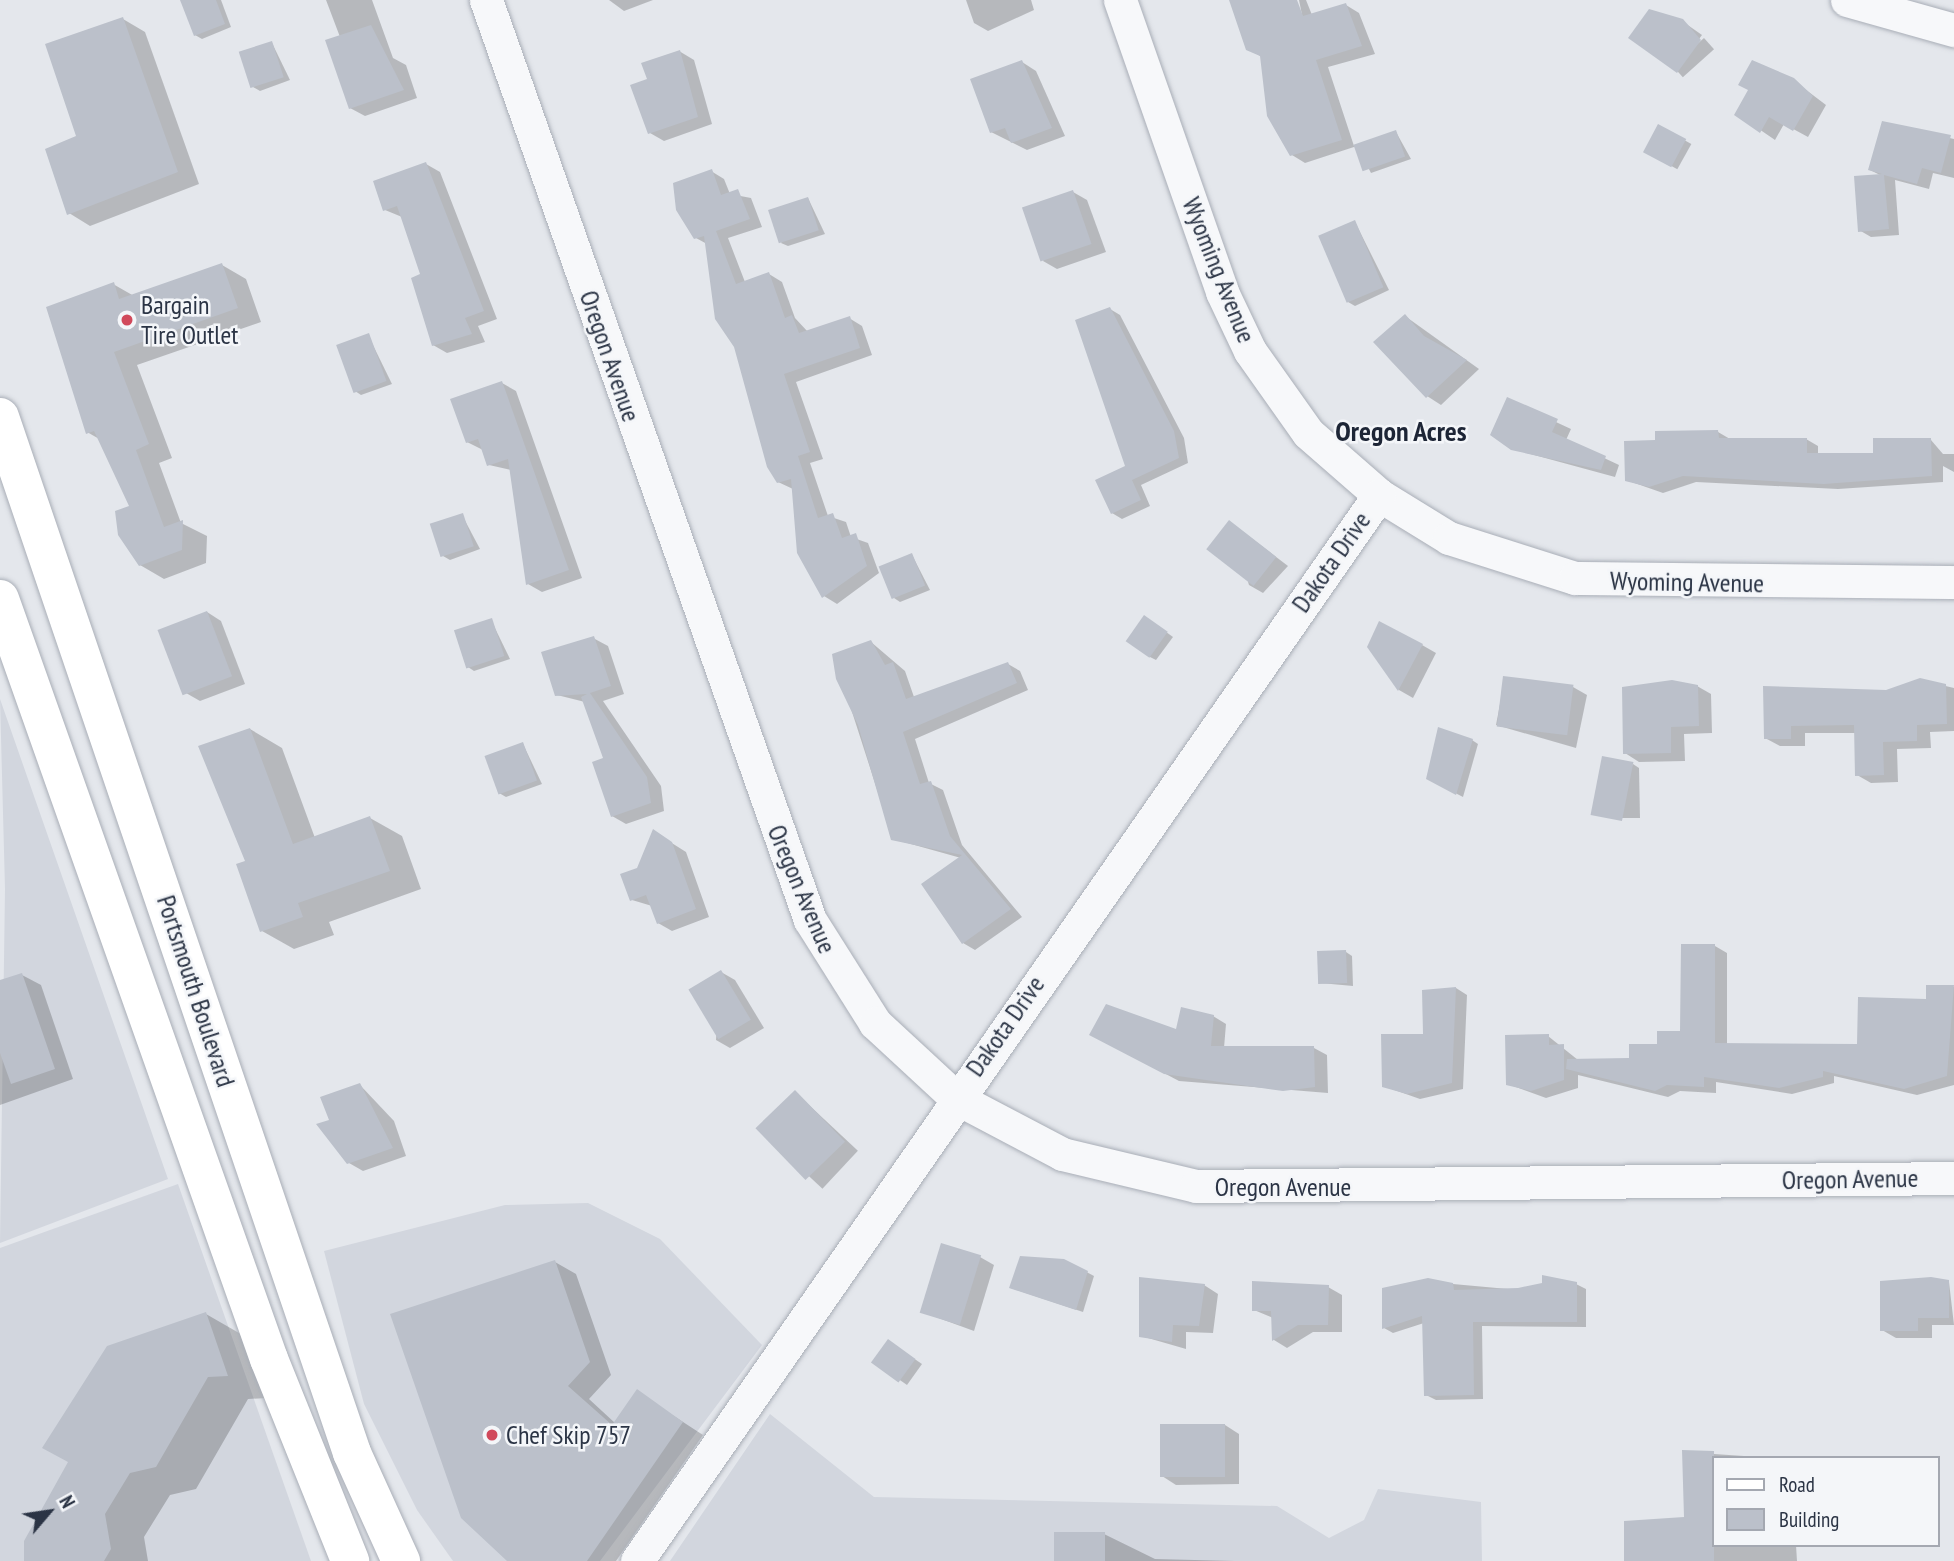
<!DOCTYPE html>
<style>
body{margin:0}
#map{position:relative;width:1954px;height:1561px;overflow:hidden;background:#e4e7ec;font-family:"PT Sans Narrow",sans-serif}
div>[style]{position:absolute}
.built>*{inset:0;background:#d2d6de}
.shadow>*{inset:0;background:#0003;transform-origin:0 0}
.building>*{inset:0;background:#bbc0ca;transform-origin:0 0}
.roads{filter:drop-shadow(0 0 2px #a9aeb7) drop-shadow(0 0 2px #a9aeb7)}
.minor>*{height:33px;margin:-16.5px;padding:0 16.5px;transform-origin:16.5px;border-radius:16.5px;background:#f7f8fa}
.primary>*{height:38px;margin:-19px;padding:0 19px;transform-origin:19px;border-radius:19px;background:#fff}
.dots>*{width:19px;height:19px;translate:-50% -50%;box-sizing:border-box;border:4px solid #f4f6f9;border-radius:50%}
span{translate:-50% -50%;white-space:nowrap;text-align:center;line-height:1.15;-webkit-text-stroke:5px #f4f6f9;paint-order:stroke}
.street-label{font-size:26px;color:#2b3445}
.poi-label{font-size:26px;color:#2b3445}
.left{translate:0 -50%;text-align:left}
.neighbourhood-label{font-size:28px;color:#1d2536;font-weight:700}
.legend{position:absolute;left:1712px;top:1456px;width:228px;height:91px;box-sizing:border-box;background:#f4f6f9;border:2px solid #a4a8b1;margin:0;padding:9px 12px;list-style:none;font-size:21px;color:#2b3445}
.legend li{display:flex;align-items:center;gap:14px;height:35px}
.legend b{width:35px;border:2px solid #a4a8b1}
.north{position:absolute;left:14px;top:1477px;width:70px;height:70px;-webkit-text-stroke:5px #f4f6f9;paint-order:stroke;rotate:61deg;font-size:19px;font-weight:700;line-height:28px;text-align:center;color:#2b3445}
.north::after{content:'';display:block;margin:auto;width:24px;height:32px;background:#2b3445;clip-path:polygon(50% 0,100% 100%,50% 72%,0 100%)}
</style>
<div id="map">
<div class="built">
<i style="clip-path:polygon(0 699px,168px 1179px,0 1243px,5px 889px)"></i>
<i style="clip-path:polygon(178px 1184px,311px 1561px,0 1561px,0 1248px)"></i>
<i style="clip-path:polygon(588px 1203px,660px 1239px,762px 1345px,600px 1561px,453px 1561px,417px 1510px,364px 1404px,324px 1251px,505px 1205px)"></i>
<i style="clip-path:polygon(770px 1414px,874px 1497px,1277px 1506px,1329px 1538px,1364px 1520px,1378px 1489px,1481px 1502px,1482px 1561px,670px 1561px)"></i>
</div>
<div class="shadow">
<i style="clip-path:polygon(190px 0,221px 0,231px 27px,202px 39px,195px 35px)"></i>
<i style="clip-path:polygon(326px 0,372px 0,393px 58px,406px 65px,417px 98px,365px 116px,350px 108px,340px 37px)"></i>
<i style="clip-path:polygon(609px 0,653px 0,624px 11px)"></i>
<i style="clip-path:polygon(966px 0,1031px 0,1034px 10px,988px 31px,974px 23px)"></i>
<i style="clip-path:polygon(1232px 0,1295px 0,1304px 25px,1299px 0,1306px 0,1312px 15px,1346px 5px,1359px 13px,1375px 54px,1328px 67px,1354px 146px,1396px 132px,1411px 159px,1371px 173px,1357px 146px,1305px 163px,1292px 155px,1262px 57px,1248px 49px)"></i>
<i style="clip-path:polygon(123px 19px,145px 32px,199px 184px,90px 226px,69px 213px,79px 137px)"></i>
<i style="clip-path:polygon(1682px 21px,1702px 35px,1676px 70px)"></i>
<i style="left:1704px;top:38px;width:15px;height:42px;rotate:48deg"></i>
<i style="clip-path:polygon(272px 43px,290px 80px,260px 91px,253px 87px)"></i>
<i style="clip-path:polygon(679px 51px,694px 60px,712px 124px,664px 141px,650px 133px,649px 80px)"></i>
<i style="clip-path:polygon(1022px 62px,1036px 71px,1065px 136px,1027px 150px,991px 132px)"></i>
<i style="clip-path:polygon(1793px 80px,1826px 105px,1808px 137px,1784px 124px,1775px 140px,1737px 114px)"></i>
<i style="clip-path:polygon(1883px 123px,1954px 139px,1954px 178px,1933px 173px,1929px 189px,1895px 180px,1899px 235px,1871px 237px,1859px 230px,1882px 176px,1870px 170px)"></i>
<i style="left:1659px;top:126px;width:37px;height:29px;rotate:29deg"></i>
<i style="clip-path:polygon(426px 164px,440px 172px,497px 319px,478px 326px,485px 342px,447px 353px,433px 345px,423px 275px,402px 217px,385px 210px)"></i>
<i style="clip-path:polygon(711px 171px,724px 179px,730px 194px,751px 198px,762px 227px,728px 238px,745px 282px,769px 274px,782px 282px,795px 318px,808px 332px,849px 318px,862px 326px,872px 355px,796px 382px,823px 459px,810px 463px,828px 516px,846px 522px,851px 537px,868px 543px,879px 573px,837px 604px,824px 596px,793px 489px,778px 482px,707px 244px,696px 238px)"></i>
<i style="clip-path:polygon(1073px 192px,1087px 200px,1106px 252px,1057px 269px,1043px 261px)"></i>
<i style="clip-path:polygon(808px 198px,825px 234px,788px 246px,781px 243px)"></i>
<i style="clip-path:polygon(1355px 222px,1389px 290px,1355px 306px,1348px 302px)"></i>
<i style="clip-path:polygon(222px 265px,246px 279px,261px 322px,137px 365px,172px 458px,159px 463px,181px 523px,207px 536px,206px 563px,164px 579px,140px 565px,132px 507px,101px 440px,87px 432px,113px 284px,134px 296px)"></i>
<i style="clip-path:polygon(1110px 309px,1120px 315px,1184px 438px,1188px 463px,1141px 485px,1150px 506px,1122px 519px,1112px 513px,1127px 467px)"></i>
<i style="clip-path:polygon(1405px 316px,1479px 369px,1441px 405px,1427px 396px)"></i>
<i style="clip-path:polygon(368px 335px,392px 384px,361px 395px,355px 391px)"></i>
<i style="clip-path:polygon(502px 383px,516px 391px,582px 578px,542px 592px,528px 584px,511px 470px,489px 465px,483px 450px,467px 442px)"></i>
<i style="clip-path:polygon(1508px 400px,1571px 429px,1566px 440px,1619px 465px,1615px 477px,1512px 449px)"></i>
<i style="clip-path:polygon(1718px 432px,1730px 439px,1806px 439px,1818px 446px,1818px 455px,1875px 455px,1931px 440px,1943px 454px,1954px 454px,1954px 472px,1943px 466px,1943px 482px,1838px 489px,1696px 482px,1663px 493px,1626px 480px,1657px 441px)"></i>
<i style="clip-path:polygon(462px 515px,480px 549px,450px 560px,443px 556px)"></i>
<i style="clip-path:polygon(1230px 522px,1288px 566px,1263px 593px,1249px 585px)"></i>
<i style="clip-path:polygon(912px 555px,930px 590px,900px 602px,894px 598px)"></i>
<i style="clip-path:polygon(207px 612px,221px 621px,245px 684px,200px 701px,186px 693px)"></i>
<i style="clip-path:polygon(491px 620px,510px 659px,474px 671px,468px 667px)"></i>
<i style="clip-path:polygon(1151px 621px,1173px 637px,1156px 660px,1150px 657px)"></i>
<i style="clip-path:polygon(593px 638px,608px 646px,624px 694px,603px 701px,661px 786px,664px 811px,626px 824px,612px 816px,605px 759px,585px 702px,557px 695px)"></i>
<i style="clip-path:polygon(871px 642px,905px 671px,914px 697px,1008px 664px,1020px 671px,1028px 690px,915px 739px,929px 783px,943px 790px,962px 845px,1022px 917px,975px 950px,963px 943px,961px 858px,893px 839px,834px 656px)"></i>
<i style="clip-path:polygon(1422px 645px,1436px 653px,1413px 698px,1399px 690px,1369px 647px)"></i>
<i style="clip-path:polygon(1505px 678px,1573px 687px,1587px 695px,1576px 748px,1496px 725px)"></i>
<i style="clip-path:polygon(1920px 680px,1954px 688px,1954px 731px,1930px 732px,1931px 748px,1897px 749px,1898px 782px,1871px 783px,1857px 775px,1856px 733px,1805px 733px,1805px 746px,1780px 746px,1765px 738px,1764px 687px,1886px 692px)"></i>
<i style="clip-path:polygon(1697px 686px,1711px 694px,1712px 733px,1684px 734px,1685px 761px,1639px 762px,1625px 753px)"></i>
<i style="clip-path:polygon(250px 729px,282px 748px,315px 838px,370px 818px,402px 836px,421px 889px,329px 922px,334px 935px,294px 949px,262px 931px,247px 862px)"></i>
<i style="clip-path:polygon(1472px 740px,1478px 744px,1463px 797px,1428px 779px)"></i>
<i style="clip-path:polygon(523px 744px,542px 784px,506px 797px,499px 793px)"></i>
<i style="clip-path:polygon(1633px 764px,1639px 768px,1640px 818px,1611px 818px,1605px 815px)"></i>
<i style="clip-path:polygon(667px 840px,686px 852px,709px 917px,672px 931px,658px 923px,652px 906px,632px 900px,638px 869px)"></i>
<i style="clip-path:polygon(1715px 946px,1727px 953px,1727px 1045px,1859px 1045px,1927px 1001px,1927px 987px,1954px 987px,1954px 1085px,1917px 1095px,1834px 1076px,1834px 1083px,1792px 1094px,1716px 1082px,1716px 1093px,1680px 1091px,1668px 1097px,1578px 1075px,1578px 1088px,1546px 1098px,1508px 1084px,1548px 1036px,1578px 1060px,1631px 1060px,1682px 1032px)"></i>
<i style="clip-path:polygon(1346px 952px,1352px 956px,1353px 986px,1320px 983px)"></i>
<i style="clip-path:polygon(721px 972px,735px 980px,764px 1028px,730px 1048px,716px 1040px)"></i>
<i style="clip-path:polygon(22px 975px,41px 985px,73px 1079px,0 1105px,0 982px)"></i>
<i style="clip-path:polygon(1456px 988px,1467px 995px,1463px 1089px,1420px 1099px,1383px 1086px,1425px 1036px,1424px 992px)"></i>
<i style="clip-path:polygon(1213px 1016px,1226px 1024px,1224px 1048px,1314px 1048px,1327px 1055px,1328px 1093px,1179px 1081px,1105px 1042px,1177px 1031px)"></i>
<i style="clip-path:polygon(360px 1085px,394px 1121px,406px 1156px,363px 1171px,349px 1163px,331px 1121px)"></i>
<i style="left:795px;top:1092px;width:86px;height:52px;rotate:43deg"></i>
<i style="clip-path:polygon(980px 1257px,994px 1265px,974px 1331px,922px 1312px)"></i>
<i style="clip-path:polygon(1064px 1260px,1094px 1276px,1083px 1312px,1011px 1288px)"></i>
<i style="clip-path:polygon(555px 1262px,576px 1274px,611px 1375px,589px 1399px,615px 1423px,637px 1392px,703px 1435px,616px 1561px,510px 1561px)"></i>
<i style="clip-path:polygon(1949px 1282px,1954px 1325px,1932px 1325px,1932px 1338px,1896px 1338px,1882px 1330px)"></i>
<i style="clip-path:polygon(1453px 1284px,1519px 1290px,1576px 1284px,1586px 1289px,1586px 1327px,1482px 1326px,1483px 1399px,1436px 1400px,1426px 1395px,1424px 1323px,1393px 1333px,1384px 1328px)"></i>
<i style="clip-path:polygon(1204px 1285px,1218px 1294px,1213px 1333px,1186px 1332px,1186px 1349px,1141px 1336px)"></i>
<i style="clip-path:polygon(1328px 1287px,1342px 1295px,1342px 1332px,1313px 1332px,1287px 1348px,1274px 1340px,1273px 1318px,1254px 1310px)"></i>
<i style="clip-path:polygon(206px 1314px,246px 1337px,267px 1398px,248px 1399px,196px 1489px,170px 1495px,144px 1537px,148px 1561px,29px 1561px)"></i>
<i style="clip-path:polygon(894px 1345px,922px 1364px,907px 1385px,874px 1362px)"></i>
<i style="clip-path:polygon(1225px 1425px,1239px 1434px,1239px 1484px,1176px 1485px,1162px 1476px)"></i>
<i style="clip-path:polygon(1684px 1452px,1774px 1458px,1714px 1458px,1714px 1545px,1796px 1545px,1797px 1561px,1626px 1561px,1686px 1518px)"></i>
<i style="clip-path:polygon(1104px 1534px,1155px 1559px,1235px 1561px,1056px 1561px)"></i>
</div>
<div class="building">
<i style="clip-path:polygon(180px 0,216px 0,225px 24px,194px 36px)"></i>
<i style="clip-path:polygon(1229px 0,1297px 0,1303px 16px,1346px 3px,1362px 46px,1316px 60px,1342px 140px,1290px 156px,1267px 116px,1260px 56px,1246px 50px)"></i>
<i style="clip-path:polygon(1649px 9px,1683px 19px,1701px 40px,1677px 73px,1628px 38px)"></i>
<i style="clip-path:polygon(123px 17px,178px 172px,67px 215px,45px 149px,76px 136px,45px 44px)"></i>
<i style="clip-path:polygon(371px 25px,404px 90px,349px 109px,325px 40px)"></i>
<i style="left:272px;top:41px;width:38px;height:35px;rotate:72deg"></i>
<i style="clip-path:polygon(680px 50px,698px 117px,648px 134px,630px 85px,647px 79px,641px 63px)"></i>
<i style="clip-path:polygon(1022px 60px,1052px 128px,1011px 143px,1005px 128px,990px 133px,970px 79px)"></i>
<i style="clip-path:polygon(1752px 60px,1794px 78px,1813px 96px,1793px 131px,1769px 117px,1760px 133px,1734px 115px,1748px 90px,1738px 85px)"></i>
<i style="clip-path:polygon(1882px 121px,1951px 135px,1941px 173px,1922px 168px,1917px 184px,1884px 175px,1889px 229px,1858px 232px,1854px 176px,1882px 174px,1868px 170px)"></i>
<i style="left:1658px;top:124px;width:32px;height:32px;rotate:28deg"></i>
<i style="left:1396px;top:130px;width:28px;height:45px;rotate:71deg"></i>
<i style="clip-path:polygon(426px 162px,484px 311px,465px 318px,472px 334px,432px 346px,411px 278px,420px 274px,397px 206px,383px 211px,373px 181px)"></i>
<i style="clip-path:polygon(712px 169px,721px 195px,738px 189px,750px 219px,716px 231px,736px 284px,769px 272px,785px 318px,792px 315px,799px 333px,850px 316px,860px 348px,784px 374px,810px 452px,798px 456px,818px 518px,833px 513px,842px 538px,856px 533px,867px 566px,822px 598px,797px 553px,791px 479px,777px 483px,767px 467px,734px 347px,715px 319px,704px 236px,694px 239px,676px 210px,673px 183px)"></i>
<i style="left:1073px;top:190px;width:57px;height:54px;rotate:71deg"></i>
<i style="left:808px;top:197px;width:35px;height:42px;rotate:72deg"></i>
<i style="left:1355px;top:220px;width:73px;height:40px;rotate:67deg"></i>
<i style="clip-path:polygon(222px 263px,238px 308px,114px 352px,149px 444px,136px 450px,164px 527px,183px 520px,182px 550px,139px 566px,118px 535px,115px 511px,129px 506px,94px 431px,86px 434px,46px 307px,114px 282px,119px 299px)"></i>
<i style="clip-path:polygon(1110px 307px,1174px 431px,1179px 458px,1132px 480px,1141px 500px,1111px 514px,1095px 480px,1125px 466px,1075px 320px)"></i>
<i style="clip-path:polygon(1405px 314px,1424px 336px,1467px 360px,1426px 398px,1373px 342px)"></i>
<i style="left:369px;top:333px;width:51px;height:35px;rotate:70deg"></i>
<i style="clip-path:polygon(502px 381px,569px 570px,526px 585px,508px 459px,487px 466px,478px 439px,466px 443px,450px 399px)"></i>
<i style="clip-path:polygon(1507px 397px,1558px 419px,1552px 432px,1606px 456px,1601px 470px,1511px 450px,1490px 435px)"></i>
<i style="clip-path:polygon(1718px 430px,1719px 438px,1807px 438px,1807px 453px,1873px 453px,1873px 438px,1931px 438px,1932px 476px,1824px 484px,1683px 476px,1649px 487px,1625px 481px,1624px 441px,1655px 440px,1655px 431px)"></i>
<i style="left:463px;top:513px;width:35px;height:35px;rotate:72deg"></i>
<i style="left:1229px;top:520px;width:60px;height:37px;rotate:38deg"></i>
<i style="left:912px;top:553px;width:35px;height:36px;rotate:68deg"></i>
<i style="left:207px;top:611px;width:70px;height:53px;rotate:69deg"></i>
<i style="left:1144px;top:615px;width:29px;height:32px;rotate:35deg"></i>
<i style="left:492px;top:618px;width:40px;height:40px;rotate:72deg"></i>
<i style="clip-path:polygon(1379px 621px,1423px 644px,1398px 691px,1367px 647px)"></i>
<i style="clip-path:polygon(594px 636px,611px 686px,590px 693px,647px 777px,651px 803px,611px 817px,592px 762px,603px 758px,581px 697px,587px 694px,555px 696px,541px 652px)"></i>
<i style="clip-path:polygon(871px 640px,885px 665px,893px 662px,906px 699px,1008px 662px,1017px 683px,903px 732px,920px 784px,931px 781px,950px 836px,1011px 909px,962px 944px,921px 884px,962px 855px,891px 840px,858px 725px,836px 679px,832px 654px)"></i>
<i style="left:1503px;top:676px;width:71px;height:51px;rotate:7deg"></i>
<i style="clip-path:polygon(1920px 678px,1946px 684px,1947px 724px,1917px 725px,1917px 741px,1883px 742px,1884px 775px,1855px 776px,1854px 725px,1791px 726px,1791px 739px,1764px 739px,1763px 686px,1886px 690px)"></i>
<i style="clip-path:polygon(1672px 680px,1698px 685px,1699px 726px,1671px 727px,1671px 753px,1623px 754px,1622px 687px)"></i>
<i style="clip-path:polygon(1438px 727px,1473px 739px,1456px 795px,1426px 779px)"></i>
<i style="clip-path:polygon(250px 728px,293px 844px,370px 816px,390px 871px,298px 903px,303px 917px,260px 932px,236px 864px,245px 861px,198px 746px)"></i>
<i style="left:523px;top:742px;width:41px;height:41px;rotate:70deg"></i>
<i style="left:1602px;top:756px;width:32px;height:60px;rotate:11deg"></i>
<i style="clip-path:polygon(653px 829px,672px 842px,696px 909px,657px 924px,646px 895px,630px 901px,620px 874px,637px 868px)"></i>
<i style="clip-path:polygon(1681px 944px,1715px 944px,1715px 1043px,1857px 1044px,1858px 997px,1926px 999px,1926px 985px,1954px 985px,1947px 1076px,1904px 1089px,1823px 1071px,1823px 1077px,1779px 1088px,1704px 1077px,1704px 1087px,1667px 1085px,1655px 1091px,1566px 1069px,1567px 1059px,1629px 1058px,1629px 1044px,1657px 1044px,1657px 1031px,1680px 1031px)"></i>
<i style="left:1346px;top:950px;width:33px;height:29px;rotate:88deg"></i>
<i style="left:721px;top:970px;width:58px;height:38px;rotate:59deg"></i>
<i style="clip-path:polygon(22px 973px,55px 1069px,11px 1084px,0 1053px,0 980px)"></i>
<i style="clip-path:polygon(1456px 987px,1452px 1083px,1407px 1094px,1382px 1087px,1381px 1034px,1423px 1034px,1422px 990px)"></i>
<i style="clip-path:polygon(1106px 1004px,1176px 1029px,1181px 1007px,1214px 1015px,1211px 1046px,1314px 1046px,1315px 1087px,1283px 1091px,1164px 1074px,1089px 1035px)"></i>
<i style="clip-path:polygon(1549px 1034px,1549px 1045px,1564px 1044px,1564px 1080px,1531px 1091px,1506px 1085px,1505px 1035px)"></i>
<i style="clip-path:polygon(360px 1083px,393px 1148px,347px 1164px,316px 1124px,329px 1120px,320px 1097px)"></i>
<i style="left:795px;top:1090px;width:72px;height:55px;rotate:46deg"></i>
<i style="left:941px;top:1243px;width:42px;height:73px;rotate:17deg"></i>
<i style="clip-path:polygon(1020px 1256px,1064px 1259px,1088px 1271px,1076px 1310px,1009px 1288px)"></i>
<i style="clip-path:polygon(555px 1260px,590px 1362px,568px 1386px,612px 1425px,637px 1389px,683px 1422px,587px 1561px,507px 1561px,461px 1518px,390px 1314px)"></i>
<i style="clip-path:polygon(1542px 1275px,1577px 1282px,1577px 1322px,1473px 1322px,1474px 1395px,1424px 1396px,1422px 1316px,1382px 1329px,1382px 1288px,1428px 1278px,1453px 1283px,1454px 1290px,1518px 1288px,1542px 1283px)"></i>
<i style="clip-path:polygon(1139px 1277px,1205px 1284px,1199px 1326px,1173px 1325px,1172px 1342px,1139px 1337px)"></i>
<i style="clip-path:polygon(1931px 1277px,1949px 1280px,1949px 1318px,1918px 1318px,1918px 1331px,1880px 1331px,1880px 1281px)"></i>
<i style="clip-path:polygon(1252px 1281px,1329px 1285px,1328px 1325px,1298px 1325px,1272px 1341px,1271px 1311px,1252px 1311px)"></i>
<i style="clip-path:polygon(206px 1312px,228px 1376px,208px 1377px,156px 1467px,130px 1473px,105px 1514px,111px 1549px,104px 1561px,24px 1561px,24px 1541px,68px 1462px,42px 1448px,107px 1346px)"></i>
<i style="left:888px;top:1339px;width:34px;height:29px;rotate:36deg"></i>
<i style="left:1160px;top:1424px;width:65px;height:53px"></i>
<i style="clip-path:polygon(1682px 1450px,1714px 1451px,1714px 1561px,1624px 1561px,1624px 1521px,1684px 1517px)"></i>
<i style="left:1105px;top:1532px;width:29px;height:51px;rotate:90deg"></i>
</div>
<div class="roads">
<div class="minor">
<i style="left:486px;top:0;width:975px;rotate:70.6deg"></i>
<i style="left:810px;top:920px;width:122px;rotate:57.7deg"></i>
<i style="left:875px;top:1023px;width:110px;rotate:42.8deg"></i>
<i style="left:956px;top:1098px;width:120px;rotate:27.8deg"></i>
<i style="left:1062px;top:1154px;width:138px;rotate:13.4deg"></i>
<i style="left:1196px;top:1186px;width:758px;rotate:-0.6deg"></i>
<i style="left:1120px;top:0;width:309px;rotate:70.7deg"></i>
<i style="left:1222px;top:292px;width:65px;rotate:64.6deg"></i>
<i style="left:1250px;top:351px;width:100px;rotate:54.7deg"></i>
<i style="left:1308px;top:433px;width:94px;rotate:41.1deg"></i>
<i style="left:1379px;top:495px;width:82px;rotate:31.6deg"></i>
<i style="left:1449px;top:538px;width:132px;rotate:17.6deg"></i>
<i style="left:1575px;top:578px;width:379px;rotate:0.6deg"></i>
<i style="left:1847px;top:0;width:111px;rotate:15.7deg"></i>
<i style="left:637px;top:1561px;width:1299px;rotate:-55.16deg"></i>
</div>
<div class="primary">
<i style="left:0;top:417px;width:1094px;rotate:71.23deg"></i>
<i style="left:352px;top:1453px;width:119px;rotate:65.6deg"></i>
<i style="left:0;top:599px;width:806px;rotate:70.51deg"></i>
<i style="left:269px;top:1359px;width:218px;rotate:68.1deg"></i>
</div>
</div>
<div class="dots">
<i style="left:127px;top:320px;background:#d1495b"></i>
<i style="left:492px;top:1435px;background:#d1495b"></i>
</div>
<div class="street-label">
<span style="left:1219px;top:270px;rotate:68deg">Wyoming Avenue</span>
<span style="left:610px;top:356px;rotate:71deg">Oregon Avenue</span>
<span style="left:1331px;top:562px;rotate:-55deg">Dakota Drive</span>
<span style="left:1687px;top:582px;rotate:1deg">Wyoming Avenue</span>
<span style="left:802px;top:889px;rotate:67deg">Oregon Avenue</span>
<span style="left:196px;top:991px;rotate:72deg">Portsmouth Boulevard</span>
<span style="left:1005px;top:1026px;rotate:-55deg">Dakota Drive</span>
<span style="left:1850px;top:1179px;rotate:-1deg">Oregon Avenue</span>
<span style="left:1283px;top:1187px">Oregon Avenue</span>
</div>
<div class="poi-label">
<span class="left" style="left:141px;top:320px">Bargain<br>Tire Outlet</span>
<span class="left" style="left:506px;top:1435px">Chef Skip 757</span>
</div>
<div class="neighbourhood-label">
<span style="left:1401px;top:431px">Oregon Acres</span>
</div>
<ul class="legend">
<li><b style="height:9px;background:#fff"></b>Road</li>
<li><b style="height:19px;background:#bbc0ca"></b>Building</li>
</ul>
<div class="north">N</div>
</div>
